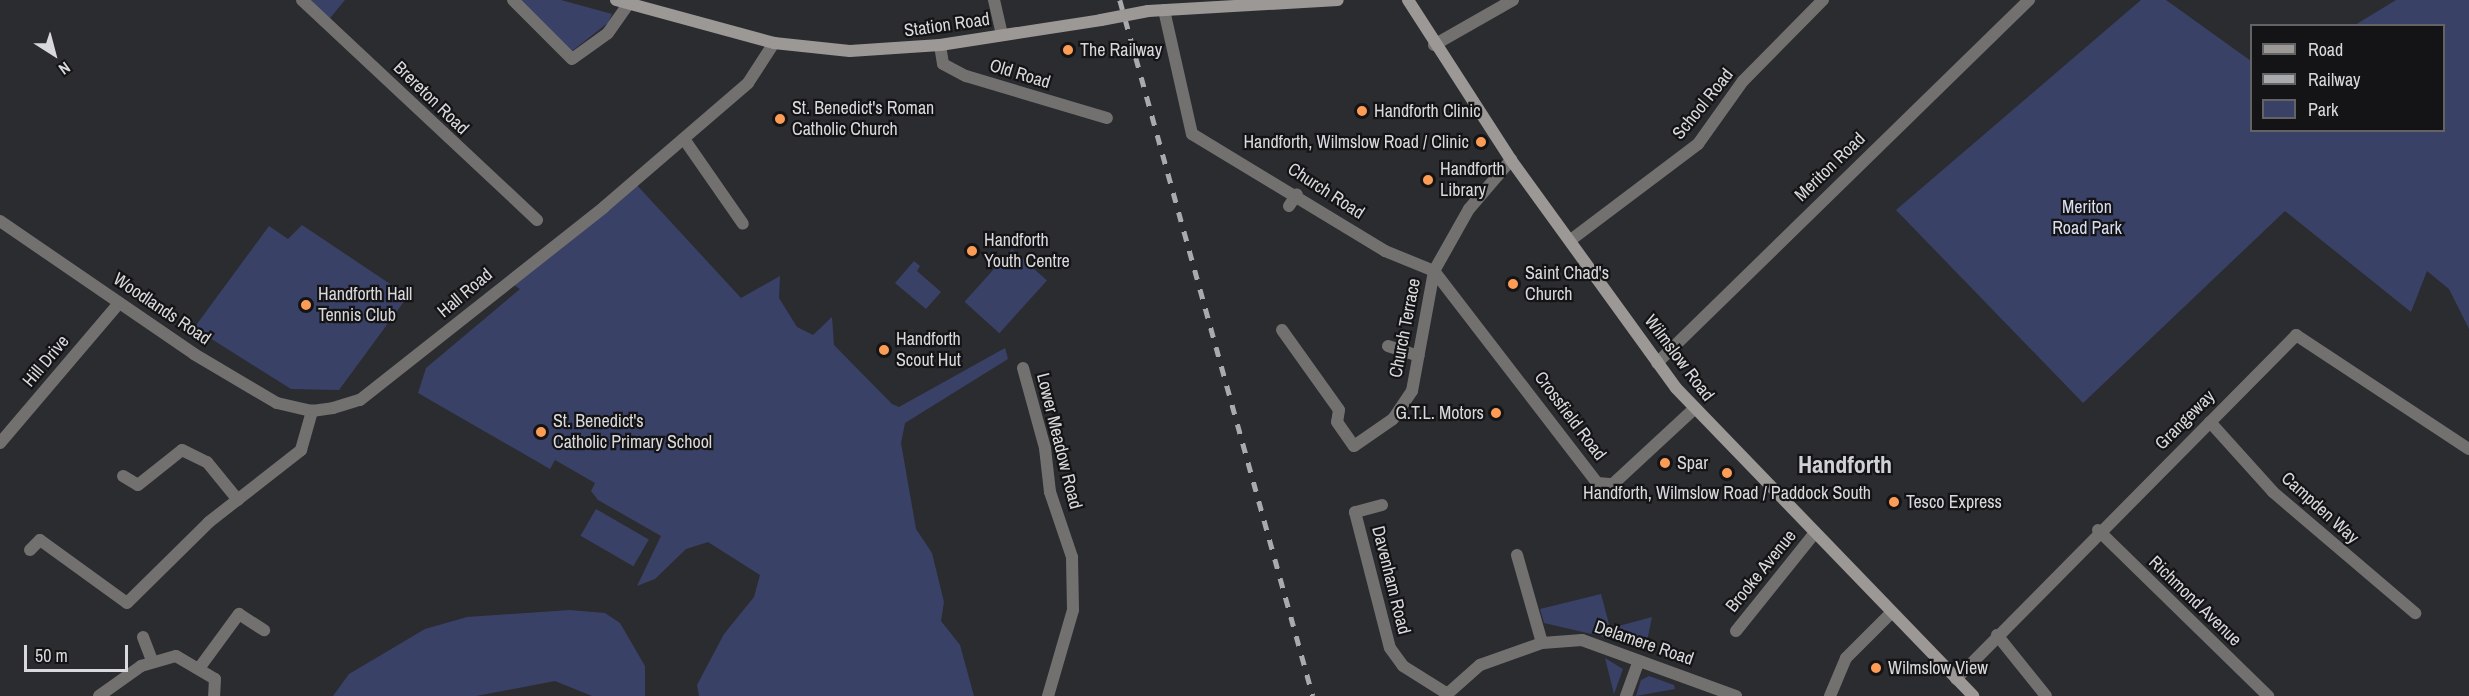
<!DOCTYPE html>
<style>
body{margin:0}
#map{position:relative;width:2469px;height:696px;overflow:hidden;background:#2b2c30;font-family:"Archivo Narrow",sans-serif}
div>[style]{position:absolute}
.green>*{inset:0;background:#3a4167;transform-origin:0 0}
.minor>*{height:12px;margin:-6px;padding:0 6px;transform-origin:6px;border-radius:6px;background:#737170}
.secondary>*{height:12px;margin:-6px;padding:0 6px;transform-origin:6px;border-radius:6px;background:#9c9896}
.rail>*{height:4.5px;margin-top:-2.25px;transform-origin:0;background:repeating-linear-gradient(90deg,#a9aaad 0 10px,transparent 0 20px)}
.secondary-bridge>*{height:12px;margin:-6px;padding:0 6px;transform-origin:6px;border-radius:6px;background:#9c9896}
.dots>*{width:16px;height:16px;translate:-50% -50%;box-sizing:border-box;border:3px solid #141416;border-radius:50%}
span{translate:-50% -50%;white-space:nowrap;text-align:center;line-height:1.15;-webkit-text-stroke:4.5px #141416;paint-order:stroke}
.street-label{font-size:18px;color:#d9d9dc}
.poi-label{font-size:18px;color:#d9d9dc}
.left{translate:0 -50%;text-align:left}
.right{translate:-100% -50%;text-align:right}
.park-label{font-size:18px;color:#d9ddf1}
.district-label{font-size:24px;color:#d0d1d7;font-weight:700}
.legend{position:absolute;left:2250px;top:24px;width:195px;height:108px;box-sizing:border-box;background:#141416;border:2px solid #636365;margin:0;padding:8px 10px;list-style:none;font-size:18px;color:#d9d9dc}
.legend li{display:flex;align-items:center;gap:12px;height:30px}
.legend b{width:30px;border:2px solid #636365}
.north{position:absolute;left:24px;top:24px;width:60px;height:60px;-webkit-text-stroke:4px #141416;paint-order:stroke;rotate:144deg;font-size:16px;font-weight:700;line-height:24px;text-align:center;color:#d9d9dc}
.north::after{content:'';display:block;margin:auto;width:21px;height:27px;background:#d9d9dc;clip-path:polygon(50% 0,100% 100%,50% 72%,0 100%)}
.scale{position:absolute;left:24px;top:645px;width:104px;height:27px;box-sizing:border-box;border:3px solid #d9d9dc;border-top:0;padding-left:8px;font-size:18px;line-height:21px;white-space:nowrap;color:#d9d9dc;-webkit-text-stroke:4px #141416;paint-order:stroke}
</style>
<div id="map">
<div class="green">
<i style="clip-path:polygon(302px 0,345px 0,326px 23px)"></i>
<i style="clip-path:polygon(520px 0,561px 0,612px 14px,609px 22px,572px 51px)"></i>
<i style="clip-path:polygon(2141px 0,2166px 0,2251px 61px,2252px 130px,2444px 130px,2444px 26px,2355px 25px,2396px 0,2469px 0,2469px 329px,2449px 289px,2427px 271px,2411px 312px,2285px 211px,2083px 403px,1896px 210px)"></i>
<i style="clip-path:polygon(634px 182px,741px 298px,780px 276px,779px 298px,797px 327px,813px 335px,832px 317px,834px 345px,892px 404px,899px 407px,1005px 348px,1008px 359px,905px 423px,901px 443px,916px 529px,932px 553px,944px 602px,941px 621px,960px 645px,974px 696px,699px 696px,697px 685px,724px 634px,754px 597px,760px 575px,708px 542px,686px 549px,655px 579px,637px 586px,661px 536px,598px 500px,591px 491px,595px 483px,555px 460px,550px 469px,418px 393px,426px 368px,520px 289px,511px 283px)"></i>
<i style="clip-path:polygon(302px 225px,408px 296px,339px 390px,291px 389px,194px 328px,269px 226px,288px 239px)"></i>
<i style="left:1012px;top:249px;width:47px;height:71px;rotate:42deg"></i>
<i style="clip-path:polygon(914px 261px,920px 266px,917px 271px,941px 292px,926px 309px,895px 283px)"></i>
<i style="left:596px;top:509px;width:61px;height:31px;rotate:30deg"></i>
<i style="clip-path:polygon(1601px 594px,1613px 639px,1544px 623px,1540px 609px)"></i>
<i style="clip-path:polygon(570px 610px,605px 613px,620px 623px,645px 666px,645px 696px,592px 696px,555px 681px,476px 696px,333px 696px,349px 674px,425px 629px,467px 617px)"></i>
<i style="clip-path:polygon(1652px 617px,1645px 651px,1619px 641px,1615px 627px)"></i>
<i style="clip-path:polygon(1605px 658px,1623px 669px,1614px 694px)"></i>
<i style="clip-path:polygon(1649px 676px,1674px 685px,1675px 689px,1636px 696px,1641px 680px)"></i>
</div>
<div class="minor">
<i style="left:302px;top:0;width:322px;rotate:43.1deg"></i>
<i style="left:513px;top:0;width:83px;rotate:45deg"></i>
<i style="left:572px;top:59px;width:44px;rotate:-35.8deg"></i>
<i style="left:608px;top:33px;width:37px;rotate:-55deg"></i>
<i style="left:994px;top:0;width:36px;rotate:77deg"></i>
<i style="left:1164px;top:10px;width:127px;rotate:77.3deg"></i>
<i style="left:1192px;top:134px;width:226px;rotate:31.2deg"></i>
<i style="left:1385px;top:251px;width:53px;rotate:22.2deg"></i>
<i style="left:1434px;top:271px;width:267px;rotate:52.4deg"></i>
<i style="left:1597px;top:483px;width:16px;rotate:4deg"></i>
<i style="left:1613px;top:484px;width:110px;rotate:-42.8deg"></i>
<i style="left:940px;top:45px;width:19px;rotate:81deg"></i>
<i style="left:943px;top:64px;width:26px;rotate:28deg"></i>
<i style="left:966px;top:76px;width:147px;rotate:16.6deg"></i>
<i style="left:1434px;top:45px;width:91px;rotate:-29.7deg"></i>
<i style="left:684px;top:139px;width:103px;rotate:55.2deg"></i>
<i style="left:1289px;top:206px;width:14px;rotate:-56deg"></i>
<i style="left:0;top:221px;width:235px;rotate:34.4deg"></i>
<i style="left:194px;top:354px;width:96px;rotate:30.6deg"></i>
<i style="left:277px;top:403px;width:36px;rotate:13deg"></i>
<i style="left:312px;top:411px;width:21px;rotate:-8deg"></i>
<i style="left:333px;top:408px;width:28px;rotate:-17deg"></i>
<i style="left:360px;top:400px;width:311px;rotate:-38.3deg"></i>
<i style="left:604px;top:207px;width:190px;rotate:-40.7deg"></i>
<i style="left:748px;top:83px;width:48px;rotate:-57deg"></i>
<i style="left:1572px;top:239px;width:158px;rotate:-37deg"></i>
<i style="left:1698px;top:144px;width:77px;rotate:-54.5deg"></i>
<i style="left:1743px;top:81px;width:114px;rotate:-45.4deg"></i>
<i style="left:1282px;top:330px;width:98px;rotate:54.5deg"></i>
<i style="left:1339px;top:410px;width:12px;rotate:99deg"></i>
<i style="left:1337px;top:422px;width:29px;rotate:55deg"></i>
<i style="left:1354px;top:446px;width:47px;rotate:-34.7deg"></i>
<i style="left:1393px;top:419px;width:34px;rotate:-56deg"></i>
<i style="left:1412px;top:391px;width:122px;rotate:-79.6deg"></i>
<i style="left:1434px;top:271px;width:71px;rotate:-60.6deg"></i>
<i style="left:1469px;top:209px;width:65px;rotate:-49.4deg"></i>
<i style="left:1388px;top:346px;width:32px;rotate:18deg"></i>
<i style="left:1657px;top:363px;width:520px;rotate:-44.3deg"></i>
<i style="left:1023px;top:368px;width:83px;rotate:74.6deg"></i>
<i style="left:1045px;top:448px;width:44px;rotate:83.5deg"></i>
<i style="left:1050px;top:492px;width:69px;rotate:71.3deg"></i>
<i style="left:1072px;top:557px;width:53px;rotate:88.9deg"></i>
<i style="left:1073px;top:610px;width:90px;rotate:106.2deg"></i>
<i style="left:2210px;top:422px;width:94px;rotate:48deg"></i>
<i style="left:2273px;top:492px;width:187px;rotate:40.4deg"></i>
<i style="left:0;top:443px;width:184px;rotate:-49.6deg"></i>
<i style="left:123px;top:476px;width:17px;rotate:31deg"></i>
<i style="left:138px;top:485px;width:56px;rotate:-38.5deg"></i>
<i style="left:182px;top:450px;width:28px;rotate:26deg"></i>
<i style="left:207px;top:462px;width:49px;rotate:50.8deg"></i>
<i style="left:1382px;top:505px;width:28px;rotate:165deg"></i>
<i style="left:1355px;top:512px;width:140px;rotate:75.6deg"></i>
<i style="left:1390px;top:648px;width:22px;rotate:54deg"></i>
<i style="left:1403px;top:666px;width:51px;rotate:32.1deg"></i>
<i style="left:2098px;top:530px;width:238px;rotate:44.3deg"></i>
<i style="left:30px;top:550px;width:14px;rotate:-45deg"></i>
<i style="left:40px;top:540px;width:107px;rotate:35.9deg"></i>
<i style="left:127px;top:603px;width:115px;rotate:-44.6deg"></i>
<i style="left:209px;top:522px;width:117px;rotate:-38deg"></i>
<i style="left:301px;top:450px;width:41px;rotate:-74.2deg"></i>
<i style="left:1517px;top:555px;width:91px;rotate:74.1deg"></i>
<i style="left:1736px;top:631px;width:124px;rotate:-51.2deg"></i>
<i style="left:1997px;top:635px;width:78px;rotate:51.2deg"></i>
<i style="left:143px;top:637px;width:25px;rotate:69deg"></i>
<i style="left:200px;top:667px;width:66px;rotate:-53.7deg"></i>
<i style="left:239px;top:614px;width:30px;rotate:33deg"></i>
<i style="left:1956px;top:679px;width:484px;rotate:-45.3deg"></i>
<i style="left:2296px;top:335px;width:207px;rotate:33.4deg"></i>
<i style="left:99px;top:696px;width:52px;rotate:-35.5deg"></i>
<i style="left:141px;top:666px;width:36px;rotate:-16deg"></i>
<i style="left:176px;top:656px;width:45px;rotate:30.5deg"></i>
<i style="left:215px;top:679px;width:17px;rotate:93deg"></i>
<i style="left:1445px;top:696px;width:47px;rotate:-41.5deg"></i>
<i style="left:1480px;top:665px;width:66px;rotate:-19.5deg"></i>
<i style="left:1542px;top:643px;width:40px;rotate:-4.3deg"></i>
<i style="left:1582px;top:640px;width:164px;rotate:20deg"></i>
<i style="left:1626px;top:696px;width:37px;rotate:-70deg"></i>
<i style="left:1830px;top:696px;width:41px;rotate:-67.2deg"></i>
<i style="left:1846px;top:658px;width:62px;rotate:-45deg"></i>
</div>
<div class="secondary">
<i style="left:616px;top:0;width:164px;rotate:15.2deg"></i>
<i style="left:774px;top:43px;width:76px;rotate:6deg"></i>
<i style="left:850px;top:51px;width:90px;rotate:-3.8deg"></i>
<i style="left:940px;top:45px;width:163px;rotate:-8.8deg"></i>
<i style="left:1408px;top:0;width:190px;rotate:57.2deg"></i>
<i style="left:1511px;top:160px;width:281px;rotate:54.1deg"></i>
<i style="left:1676px;top:388px;width:428px;rotate:46deg"></i>
<i style="left:1148px;top:11px;width:190px;rotate:-3.3deg"></i>
</div>
<div class="rail">
<i style="left:1120px;top:0;width:722px;rotate:74.5deg"></i>
</div>
<div class="secondary-bridge">
<i style="left:1101px;top:20px;width:48px;rotate:-10.8deg"></i>
</div>
<div class="dots">
<i style="left:1068px;top:50px;background:#fd9d55"></i>
<i style="left:1362px;top:111px;background:#fd9d55"></i>
<i style="left:780px;top:119px;background:#fd9d55"></i>
<i style="left:1481px;top:142px;background:#fd9d55"></i>
<i style="left:1428px;top:180px;background:#fd9d55"></i>
<i style="left:972px;top:251px;background:#fd9d55"></i>
<i style="left:1513px;top:284px;background:#fd9d55"></i>
<i style="left:306px;top:305px;background:#fd9d55"></i>
<i style="left:884px;top:350px;background:#fd9d55"></i>
<i style="left:1496px;top:413px;background:#fd9d55"></i>
<i style="left:541px;top:432px;background:#fd9d55"></i>
<i style="left:1665px;top:463px;background:#fd9d55"></i>
<i style="left:1727px;top:473px;background:#fd9d55"></i>
<i style="left:1894px;top:502px;background:#fd9d55"></i>
<i style="left:1876px;top:668px;background:#fd9d55"></i>
</div>
<div class="street-label">
<span style="left:947px;top:25px;rotate:-8deg">Station Road</span>
<span style="left:1020px;top:74px;rotate:17deg">Old Road</span>
<span style="left:431px;top:98px;rotate:44deg">Brereton Road</span>
<span style="left:1703px;top:104px;rotate:-51deg">School Road</span>
<span style="left:1830px;top:167px;rotate:-44deg">Meriton Road</span>
<span style="left:1326px;top:191px;rotate:33deg">Church Road</span>
<span style="left:465px;top:293px;rotate:-40deg">Hall Road</span>
<span style="left:162px;top:309px;rotate:34deg">Woodlands Road</span>
<span style="left:1405px;top:328px;rotate:-79deg">Church Terrace</span>
<span style="left:1679px;top:358px;rotate:53deg">Wilmslow Road</span>
<span style="left:46px;top:361px;rotate:-50deg">Hill Drive</span>
<span style="left:1570px;top:416px;rotate:53deg">Crossfield Road</span>
<span style="left:2185px;top:420px;rotate:-45deg">Grangeway</span>
<span style="left:1059px;top:441px;rotate:76deg">Lower Meadow Road</span>
<span style="left:2320px;top:508px;rotate:42deg">Campden Way</span>
<span style="left:1761px;top:571px;rotate:-51deg">Brooke Avenue</span>
<span style="left:1391px;top:580px;rotate:76deg">Davenham Road</span>
<span style="left:2195px;top:601px;rotate:44deg">Richmond Avenue</span>
<span style="left:1644px;top:643px;rotate:19deg">Delamere Road</span>
</div>
<div class="poi-label">
<span class="left" style="left:1080px;top:50px">The Railway</span>
<span class="left" style="left:792px;top:119px">St. Benedict's Roman<br>Catholic Church</span>
<span class="left" style="left:1374px;top:111px">Handforth Clinic</span>
<span class="right" style="left:1469px;top:142px">Handforth, Wilmslow Road / Clinic</span>
<span class="left" style="left:1440px;top:180px">Handforth<br>Library</span>
<span class="left" style="left:984px;top:251px">Handforth<br>Youth Centre</span>
<span class="left" style="left:1525px;top:284px">Saint Chad's<br>Church</span>
<span class="left" style="left:318px;top:305px">Handforth Hall<br>Tennis Club</span>
<span class="left" style="left:896px;top:350px">Handforth<br>Scout Hut</span>
<span class="right" style="left:1484px;top:413px">G.T.L. Motors</span>
<span class="left" style="left:553px;top:432px">St. Benedict's<br>Catholic Primary School</span>
<span class="left" style="left:1677px;top:463px">Spar</span>
<span style="left:1727px;top:493px">Handforth, Wilmslow Road / Paddock South</span>
<span class="left" style="left:1906px;top:502px">Tesco Express</span>
<span class="left" style="left:1888px;top:668px">Wilmslow View</span>
</div>
<div class="park-label">
<span style="left:2087px;top:218px">Meriton<br>Road Park</span>
</div>
<div class="district-label">
<span style="left:1845px;top:465px">Handforth</span>
</div>
<ul class="legend">
<li><b style="height:8px;background:#9c9896"></b>Road</li>
<li><b style="height:8px;background:#a9aaad"></b>Railway</li>
<li><b style="height:16px;background:#3a4167"></b>Park</li>
</ul>
<div class="north">N</div>
<div class="scale">50 m</div>
</div>
